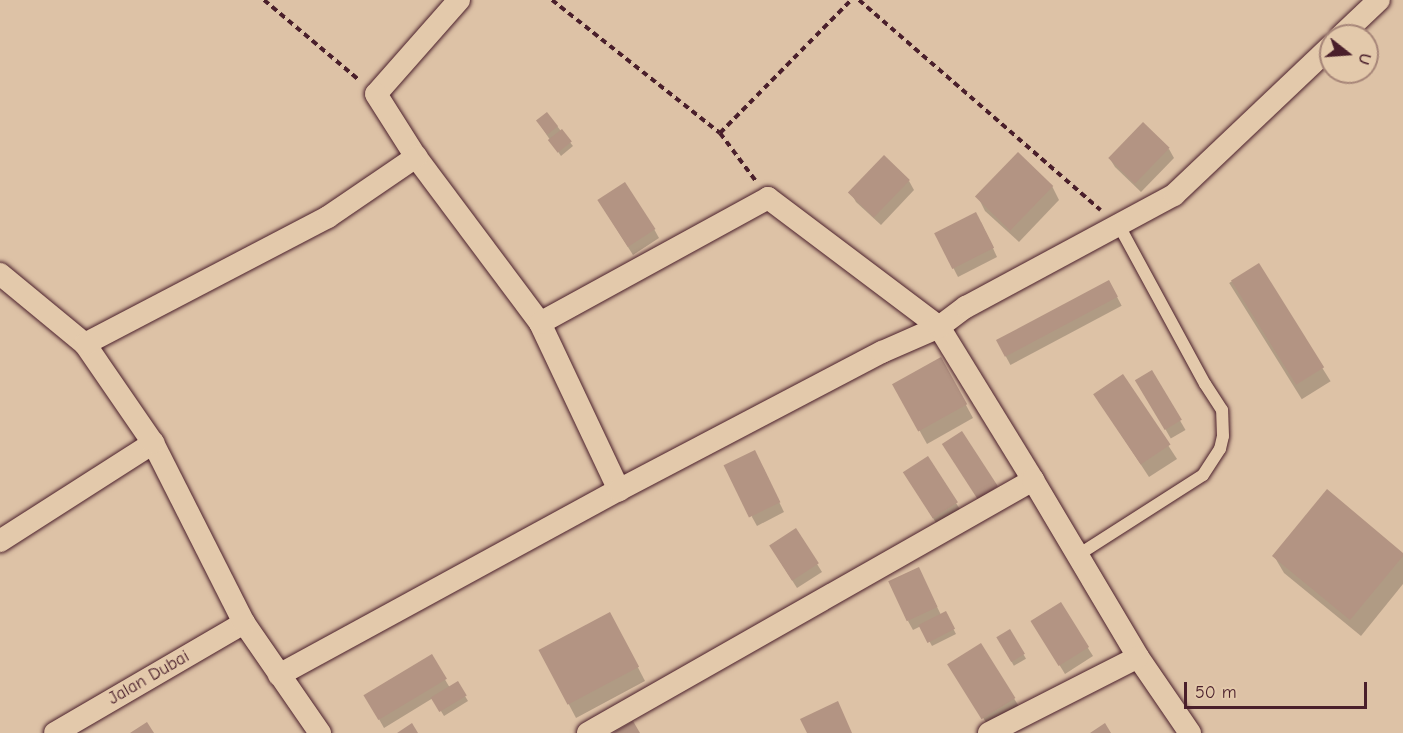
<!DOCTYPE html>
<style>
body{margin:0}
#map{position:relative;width:1403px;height:733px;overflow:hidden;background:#ddc2a6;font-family:"Comic Neue",sans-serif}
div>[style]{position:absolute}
.shadow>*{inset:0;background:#0003;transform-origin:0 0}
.building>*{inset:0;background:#b39483;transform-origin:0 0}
.path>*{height:4px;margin-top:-2px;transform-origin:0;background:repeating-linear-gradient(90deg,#4a1f2b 0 6px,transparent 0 10.5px)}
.roads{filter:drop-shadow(0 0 2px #4a1f2b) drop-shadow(0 0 2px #4a1f2b)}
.service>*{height:12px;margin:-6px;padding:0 6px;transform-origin:6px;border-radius:6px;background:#e3c9ab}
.minor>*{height:22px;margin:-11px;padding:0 11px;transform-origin:11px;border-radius:11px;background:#e3c9ab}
span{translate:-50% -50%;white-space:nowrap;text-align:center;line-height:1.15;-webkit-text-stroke:4.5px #e3c9ab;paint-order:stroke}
.street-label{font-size:18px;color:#4a1f2b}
.north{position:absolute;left:1319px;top:24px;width:60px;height:60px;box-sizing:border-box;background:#e3c9ab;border:2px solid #a68578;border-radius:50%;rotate:107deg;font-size:16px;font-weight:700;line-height:24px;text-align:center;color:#4a1f2b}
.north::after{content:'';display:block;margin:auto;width:21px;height:27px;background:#4a1f2b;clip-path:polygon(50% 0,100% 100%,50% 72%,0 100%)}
.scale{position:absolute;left:1184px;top:682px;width:183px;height:27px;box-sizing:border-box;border:3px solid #4a1f2b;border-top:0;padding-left:8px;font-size:18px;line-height:21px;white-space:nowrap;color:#4a1f2b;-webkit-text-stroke:4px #e3c9ab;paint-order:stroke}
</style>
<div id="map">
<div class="shadow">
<i style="clip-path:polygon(540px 125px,557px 126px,573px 146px,561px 156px)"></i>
<i style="clip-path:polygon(1169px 149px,1174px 158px,1141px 192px,1115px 167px,1110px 159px)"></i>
<i style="clip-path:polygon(909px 181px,914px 190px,881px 225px,856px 202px,851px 193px)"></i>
<i style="clip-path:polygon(1052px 186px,1059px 200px,1019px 242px,985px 211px,978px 197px)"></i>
<i style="clip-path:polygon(604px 209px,654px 229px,659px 238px,633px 255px)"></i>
<i style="clip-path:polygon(981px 222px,997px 257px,958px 277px,936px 234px)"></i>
<i style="left:1258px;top:265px;width:137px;height:34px;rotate:58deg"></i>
<i style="left:1109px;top:282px;width:27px;height:126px;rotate:62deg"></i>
<i style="clip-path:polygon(948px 372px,973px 418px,927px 444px,894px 385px)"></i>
<i style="left:1152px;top:372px;width:67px;height:17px;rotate:60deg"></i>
<i style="clip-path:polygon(1123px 376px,1177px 459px,1149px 477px,1103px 407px)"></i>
<i style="clip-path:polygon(759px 461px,784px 512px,757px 526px,752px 517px)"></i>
<i style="clip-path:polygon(905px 473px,956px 503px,961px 511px,938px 526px)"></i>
<i style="clip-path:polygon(776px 555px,817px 564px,822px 572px,797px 588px)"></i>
<i style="clip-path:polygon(1403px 555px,1403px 584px,1361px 636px,1284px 573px,1274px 556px)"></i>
<i style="clip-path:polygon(923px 578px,941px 615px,945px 613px,956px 634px,932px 646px,921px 626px,913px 630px,908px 621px)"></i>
<i style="clip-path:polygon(1060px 604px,1093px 656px,1065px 674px,1038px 630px)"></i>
<i style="clip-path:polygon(617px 627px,645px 681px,576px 718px,541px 651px)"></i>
<i style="left:1010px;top:631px;width:32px;height:14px;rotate:60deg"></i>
<i style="clip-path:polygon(981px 646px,1020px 708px,989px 727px,955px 674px)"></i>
<i style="clip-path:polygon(431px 656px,450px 688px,457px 683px,468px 701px,444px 716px,433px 698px,384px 728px,366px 696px)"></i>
</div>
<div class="building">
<i style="left:547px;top:112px;width:18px;height:14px;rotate:52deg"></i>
<i style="left:1143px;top:122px;width:37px;height:50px;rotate:44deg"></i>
<i style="left:562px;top:129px;width:16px;height:18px;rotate:52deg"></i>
<i style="left:1018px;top:152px;width:49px;height:62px;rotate:44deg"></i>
<i style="left:884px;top:155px;width:36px;height:52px;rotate:44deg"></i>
<i style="left:625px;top:182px;width:56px;height:33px;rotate:57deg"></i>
<i style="left:976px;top:212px;width:40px;height:47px;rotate:63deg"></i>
<i style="left:1259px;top:263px;width:123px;height:33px;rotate:58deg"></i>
<i style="left:1109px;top:280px;width:19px;height:128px;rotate:62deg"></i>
<i style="left:941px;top:357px;width:54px;height:56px;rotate:61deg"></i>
<i style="left:1152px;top:370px;width:58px;height:20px;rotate:59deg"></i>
<i style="left:1123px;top:374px;width:85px;height:36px;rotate:56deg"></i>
<i style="left:962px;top:431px;width:66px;height:24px;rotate:57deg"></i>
<i style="left:755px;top:450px;width:58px;height:35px;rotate:64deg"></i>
<i style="left:928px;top:456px;width:55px;height:30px;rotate:57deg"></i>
<i style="clip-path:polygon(1327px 489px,1403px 553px,1403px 556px,1350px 620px,1272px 556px)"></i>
<i style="left:796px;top:528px;width:42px;height:32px;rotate:57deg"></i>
<i style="left:919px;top:567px;width:44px;height:34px;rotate:65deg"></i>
<i style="left:1061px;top:602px;width:53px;height:36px;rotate:58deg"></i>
<i style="left:946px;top:611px;width:20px;height:31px;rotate:63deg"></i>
<i style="left:610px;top:612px;width:62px;height:81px;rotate:62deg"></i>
<i style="left:1010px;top:629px;width:29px;height:16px;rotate:59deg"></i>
<i style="left:981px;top:643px;width:65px;height:40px;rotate:58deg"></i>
<i style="left:432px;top:654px;width:29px;height:80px;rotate:59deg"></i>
<i style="left:458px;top:681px;width:17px;height:32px;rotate:59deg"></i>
<i style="clip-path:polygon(838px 701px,852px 733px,807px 733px,800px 719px)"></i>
<i style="clip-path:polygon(633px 721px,640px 733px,613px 733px)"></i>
<i style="clip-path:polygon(147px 722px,154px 733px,130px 733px)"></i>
<i style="clip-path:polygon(412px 723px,418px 733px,397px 733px)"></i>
<i style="clip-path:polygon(1105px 723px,1111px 733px,1090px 733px)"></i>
</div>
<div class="path">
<i style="left:264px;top:0;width:124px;rotate:40.1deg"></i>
<i style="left:552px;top:0;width:214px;rotate:38.4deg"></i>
<i style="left:720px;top:133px;width:59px;rotate:53.3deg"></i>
<i style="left:859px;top:0;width:320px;rotate:41deg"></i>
<i style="left:720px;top:133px;width:187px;rotate:-45.4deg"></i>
</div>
<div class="roads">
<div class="service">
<i style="left:1078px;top:555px;width:148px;rotate:-32.6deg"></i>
<i style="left:1203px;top:475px;width:31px;rotate:-57deg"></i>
<i style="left:1220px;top:449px;width:13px;rotate:-77deg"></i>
<i style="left:1223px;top:436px;width:26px;rotate:-92deg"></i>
<i style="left:1222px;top:410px;width:31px;rotate:-123deg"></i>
<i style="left:1205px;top:384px;width:182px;rotate:-118.5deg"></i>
</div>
<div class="minor">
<i style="left:459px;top:0;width:125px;rotate:131.4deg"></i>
<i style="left:376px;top:94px;width:75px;rotate:57.6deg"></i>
<i style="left:416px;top:157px;width:207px;rotate:53.2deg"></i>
<i style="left:540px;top:323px;width:185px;rotate:64.7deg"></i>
<i style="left:1341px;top:36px;width:52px;rotate:-43.5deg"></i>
<i style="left:0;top:274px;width:110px;rotate:39.5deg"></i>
<i style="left:540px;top:323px;width:260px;rotate:-28.7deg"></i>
<i style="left:768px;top:198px;width:214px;rotate:37deg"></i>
<i style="left:939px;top:327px;width:180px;rotate:58.4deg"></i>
<i style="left:0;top:541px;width:182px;rotate:-32.6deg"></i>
<i style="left:279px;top:675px;width:387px;rotate:-28.6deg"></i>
<i style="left:619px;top:490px;width:297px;rotate:-27.7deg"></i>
<i style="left:882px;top:352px;width:62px;rotate:-23.7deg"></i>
<i style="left:939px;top:327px;width:34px;rotate:-37deg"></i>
<i style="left:966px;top:307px;width:236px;rotate:-28.3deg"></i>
<i style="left:1174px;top:195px;width:216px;rotate:-43.5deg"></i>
<i style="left:55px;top:733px;width:219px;rotate:-30.2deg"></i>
<i style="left:320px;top:733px;width:134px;rotate:-124.6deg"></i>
<i style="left:244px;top:623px;width:202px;rotate:-116.8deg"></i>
<i style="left:153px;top:443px;width:120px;rotate:-124.5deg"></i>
<i style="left:85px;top:344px;width:274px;rotate:-27.6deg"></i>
<i style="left:328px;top:217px;width:107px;rotate:-34.3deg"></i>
<i style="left:588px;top:733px;width:512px;rotate:-29.62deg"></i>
<i style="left:1033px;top:480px;width:206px;rotate:59.3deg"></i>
<i style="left:1138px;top:657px;width:92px;rotate:55.6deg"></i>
<i style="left:989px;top:733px;width:167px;rotate:-27deg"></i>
</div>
</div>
<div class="street-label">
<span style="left:149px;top:678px;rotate:-30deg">Jalan Dubai</span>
</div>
<div class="north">U</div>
<div class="scale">50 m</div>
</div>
